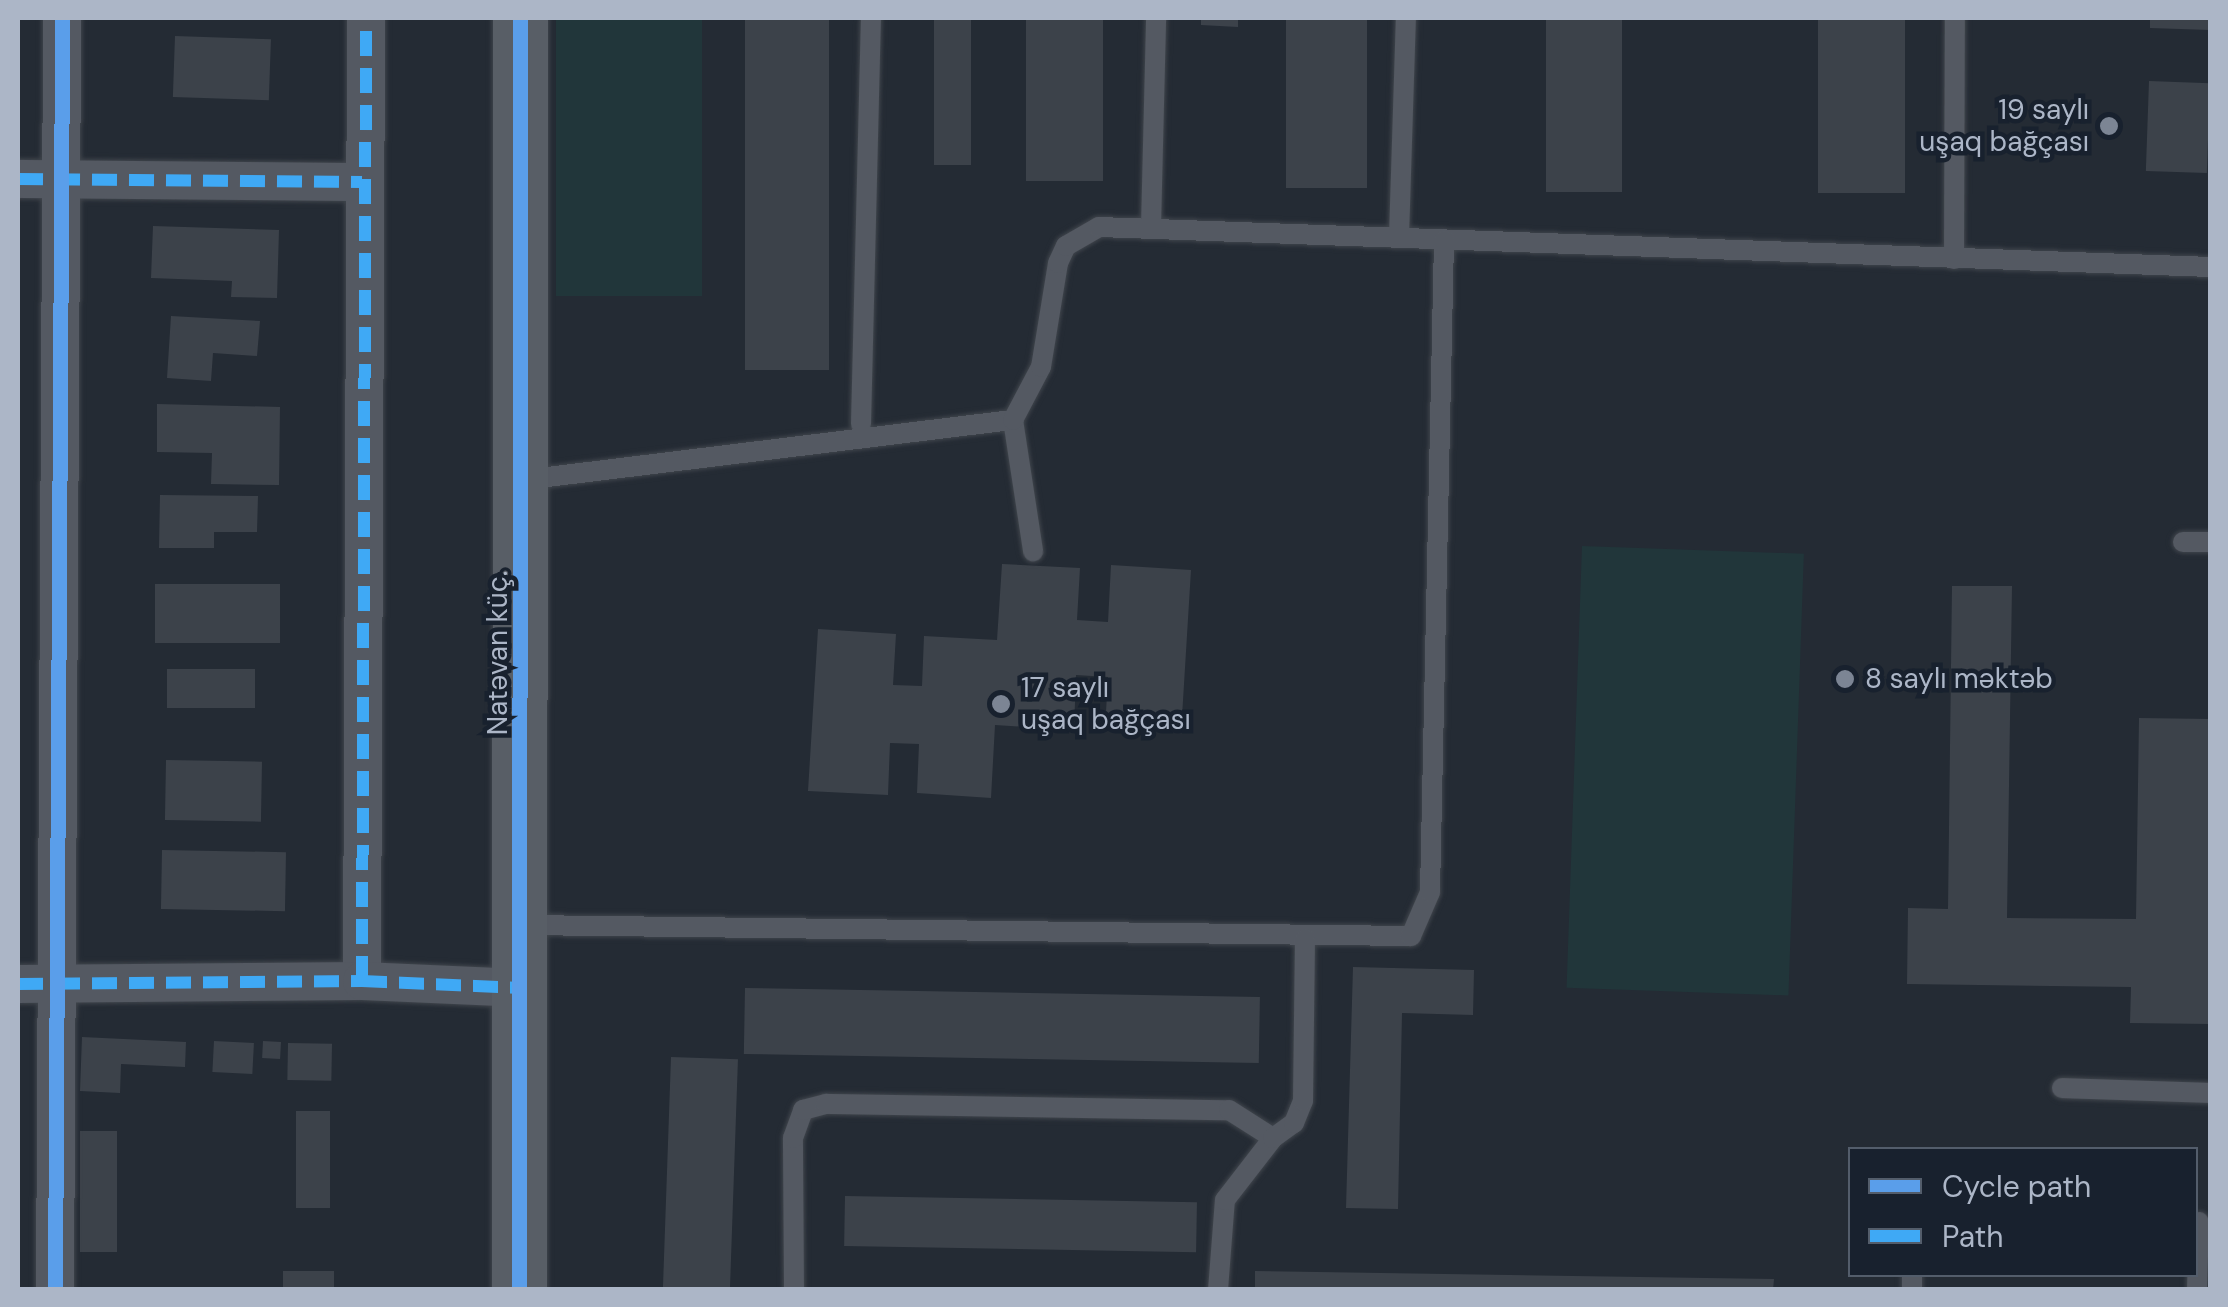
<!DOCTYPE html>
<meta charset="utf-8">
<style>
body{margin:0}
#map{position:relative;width:2228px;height:1307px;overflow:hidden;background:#242b34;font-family:"DM Sans",sans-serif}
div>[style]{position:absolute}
.green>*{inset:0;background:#21363a;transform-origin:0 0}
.building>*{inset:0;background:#3c424a;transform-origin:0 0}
.roads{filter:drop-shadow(0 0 2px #40454c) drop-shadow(0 0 2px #40454c)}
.lane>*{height:20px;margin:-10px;padding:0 10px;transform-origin:10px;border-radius:10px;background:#545962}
.street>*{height:38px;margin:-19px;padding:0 19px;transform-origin:19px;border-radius:19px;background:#545962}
.secondary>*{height:55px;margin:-27.5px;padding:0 27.5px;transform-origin:27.5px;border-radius:27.5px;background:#585e66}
.quiet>*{height:12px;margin-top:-6px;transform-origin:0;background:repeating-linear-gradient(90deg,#3fa9f5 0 25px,transparent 0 37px)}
.cycleway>*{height:15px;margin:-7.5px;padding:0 7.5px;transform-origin:7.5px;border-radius:7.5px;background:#5a9eea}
.dots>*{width:28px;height:28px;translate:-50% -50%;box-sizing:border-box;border:5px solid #18212e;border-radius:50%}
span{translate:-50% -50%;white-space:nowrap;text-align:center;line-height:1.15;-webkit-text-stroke:9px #18212e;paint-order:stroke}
.poi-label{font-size:28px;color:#acb6c7}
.right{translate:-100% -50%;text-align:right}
.left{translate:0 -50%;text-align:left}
.street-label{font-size:28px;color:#acb6c7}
.frame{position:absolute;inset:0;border:20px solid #acb6c7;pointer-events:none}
.legend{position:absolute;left:1848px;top:1147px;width:350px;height:130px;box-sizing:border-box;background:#18212e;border:2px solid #535d6b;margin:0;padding:12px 18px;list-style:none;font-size:30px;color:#acb6c7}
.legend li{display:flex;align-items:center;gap:20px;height:50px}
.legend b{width:50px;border:2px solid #535d6b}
</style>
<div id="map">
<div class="green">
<i style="left:556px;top:18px;width:146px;height:278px"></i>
<i style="left:1582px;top:546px;width:222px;height:442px;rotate:2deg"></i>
</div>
<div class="building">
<i style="left:745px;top:18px;width:84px;height:352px"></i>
<i style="left:934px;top:18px;width:37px;height:147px"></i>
<i style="left:1026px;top:18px;width:77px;height:163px"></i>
<i style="clip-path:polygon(1201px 18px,1238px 18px,1238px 27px,1201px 25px)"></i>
<i style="left:1286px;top:18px;width:81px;height:170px"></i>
<i style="left:1546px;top:18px;width:76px;height:174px"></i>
<i style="left:1818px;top:18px;width:87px;height:175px"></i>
<i style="clip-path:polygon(2150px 18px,2210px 18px,2210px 30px,2150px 28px)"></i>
<i style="left:175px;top:36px;width:96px;height:61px;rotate:2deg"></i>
<i style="left:2149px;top:81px;width:61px;height:90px;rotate:2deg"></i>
<i style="clip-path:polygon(153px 226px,279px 230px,277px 298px,231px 297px,232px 281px,151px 278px)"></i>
<i style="clip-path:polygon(171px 316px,260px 321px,257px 356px,213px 353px,211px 381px,167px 378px)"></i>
<i style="clip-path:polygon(157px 404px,280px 407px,279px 485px,211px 484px,212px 453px,157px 452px)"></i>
<i style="clip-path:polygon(160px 495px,258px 496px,257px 532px,214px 532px,214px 548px,159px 548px)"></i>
<i style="clip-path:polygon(1002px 564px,1080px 568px,1077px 620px,1108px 622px,1111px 565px,1191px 570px,1181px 733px,1105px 729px,1108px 677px,1076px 675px,1074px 730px,995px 725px,991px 798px,917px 793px,919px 744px,890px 743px,888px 795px,808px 791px,818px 629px,896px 634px,893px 685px,922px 686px,924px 636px,997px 640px)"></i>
<i style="left:155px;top:584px;width:125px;height:59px"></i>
<i style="clip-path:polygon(1952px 586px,2012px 586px,2007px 918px,2136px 919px,2139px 718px,2210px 719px,2210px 1024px,2130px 1023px,2131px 987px,1907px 984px,1908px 908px,1948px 909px)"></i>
<i style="left:167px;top:669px;width:88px;height:39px"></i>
<i style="left:166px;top:760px;width:96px;height:60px;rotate:1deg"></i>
<i style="left:162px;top:850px;width:124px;height:59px;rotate:1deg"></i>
<i style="clip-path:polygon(1353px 967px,1474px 970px,1473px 1015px,1402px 1013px,1398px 1209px,1346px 1208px)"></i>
<i style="left:745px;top:988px;width:515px;height:66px;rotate:1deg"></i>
<i style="clip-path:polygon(82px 1037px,186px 1042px,185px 1067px,121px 1064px,120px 1093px,80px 1091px)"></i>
<i style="left:214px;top:1041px;width:40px;height:31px;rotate:3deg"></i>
<i style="left:263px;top:1041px;width:18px;height:17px;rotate:3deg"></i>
<i style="left:288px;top:1043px;width:44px;height:37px;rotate:1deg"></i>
<i style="left:671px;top:1057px;width:67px;height:233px;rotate:2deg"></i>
<i style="left:296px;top:1111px;width:34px;height:97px"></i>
<i style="left:80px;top:1131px;width:37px;height:121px"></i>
<i style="left:845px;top:1196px;width:352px;height:50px;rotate:1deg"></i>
<i style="left:283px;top:1271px;width:51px;height:19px"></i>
<i style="clip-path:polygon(1255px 1271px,1774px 1279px,1773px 1290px,1255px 1290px)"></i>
</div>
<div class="roads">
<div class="lane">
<i style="left:1151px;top:227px;width:209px;rotate:-88.6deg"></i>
<i style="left:1399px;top:237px;width:219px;rotate:-88.2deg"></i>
<i style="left:1954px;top:259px;width:241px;rotate:-89.8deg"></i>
<i style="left:1013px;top:420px;width:133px;rotate:81.3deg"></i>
<i style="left:861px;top:424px;width:406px;rotate:-88.6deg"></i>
<i style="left:523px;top:480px;width:494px;rotate:-7deg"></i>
<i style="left:1013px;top:420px;width:60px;rotate:-62.2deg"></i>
<i style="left:1041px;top:367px;width:105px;rotate:-80.7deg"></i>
<i style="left:1058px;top:263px;width:19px;rotate:-65deg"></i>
<i style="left:1066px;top:246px;width:38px;rotate:-30deg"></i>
<i style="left:1099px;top:227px;width:1112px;rotate:2.06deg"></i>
<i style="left:2183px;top:542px;width:27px"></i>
<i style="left:523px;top:925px;width:888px;rotate:0.71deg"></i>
<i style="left:1411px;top:936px;width:48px;rotate:-66.6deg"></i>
<i style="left:1430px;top:892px;width:652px;rotate:-88.77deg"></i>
<i style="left:2062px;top:1088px;width:148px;rotate:1.9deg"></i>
<i style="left:794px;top:1290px;width:152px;rotate:-90.4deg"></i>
<i style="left:793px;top:1138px;width:30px;rotate:-70deg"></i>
<i style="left:803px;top:1110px;width:24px;rotate:-15deg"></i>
<i style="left:826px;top:1104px;width:403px;rotate:0.9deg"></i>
<i style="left:1229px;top:1110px;width:52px;rotate:32.5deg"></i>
<i style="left:1218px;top:1290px;width:90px;rotate:-85.6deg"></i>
<i style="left:1225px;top:1200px;width:78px;rotate:-52.3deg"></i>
<i style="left:1273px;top:1138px;width:26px;rotate:-36deg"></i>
<i style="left:1294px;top:1123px;width:24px;rotate:-68deg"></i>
<i style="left:1303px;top:1101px;width:162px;rotate:-89.3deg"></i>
<i style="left:1912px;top:1290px;width:16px;rotate:-90deg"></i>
<i style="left:2197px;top:1290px;width:68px;rotate:-88.3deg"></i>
</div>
<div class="street">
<i style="left:18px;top:179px;width:344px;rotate:0.5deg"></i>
<i style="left:362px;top:981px;width:963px;rotate:-89.76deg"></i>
<i style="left:18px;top:984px;width:344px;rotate:-0.5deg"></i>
<i style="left:362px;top:981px;width:159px;rotate:2.5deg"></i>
<i style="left:55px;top:1290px;width:1272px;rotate:-89.68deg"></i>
</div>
<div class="secondary">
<i style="left:519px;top:1290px;width:1272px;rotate:-89.95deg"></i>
</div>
</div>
<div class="quiet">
<i style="left:18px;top:179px;width:344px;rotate:0.5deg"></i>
<i style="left:362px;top:981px;width:963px;rotate:-89.76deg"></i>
<i style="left:18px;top:984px;width:344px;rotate:-0.5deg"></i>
<i style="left:362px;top:981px;width:159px;rotate:2.5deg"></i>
</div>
<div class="cycleway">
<i style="left:55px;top:1290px;width:1272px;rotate:-89.68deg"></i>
<i style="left:519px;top:1290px;width:1272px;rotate:-89.95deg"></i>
</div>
<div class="dots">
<i style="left:2109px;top:126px;background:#7c8594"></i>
<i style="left:1845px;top:679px;background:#7c8594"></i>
<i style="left:1001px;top:704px;background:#7c8594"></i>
</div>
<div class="poi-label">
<span class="right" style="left:2089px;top:126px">19 saylı<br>uşaq bağçası</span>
<span class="left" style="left:1865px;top:679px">8 saylı məktəb</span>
<span class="left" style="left:1021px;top:704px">17 saylı<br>uşaq bağçası</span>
</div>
<div class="street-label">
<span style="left:498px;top:653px;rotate:-90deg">Natəvan küç.</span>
</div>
<div class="frame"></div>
<ul class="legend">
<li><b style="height:12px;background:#5a9eea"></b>Cycle path</li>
<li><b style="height:12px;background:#3fa9f5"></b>Path</li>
</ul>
</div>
